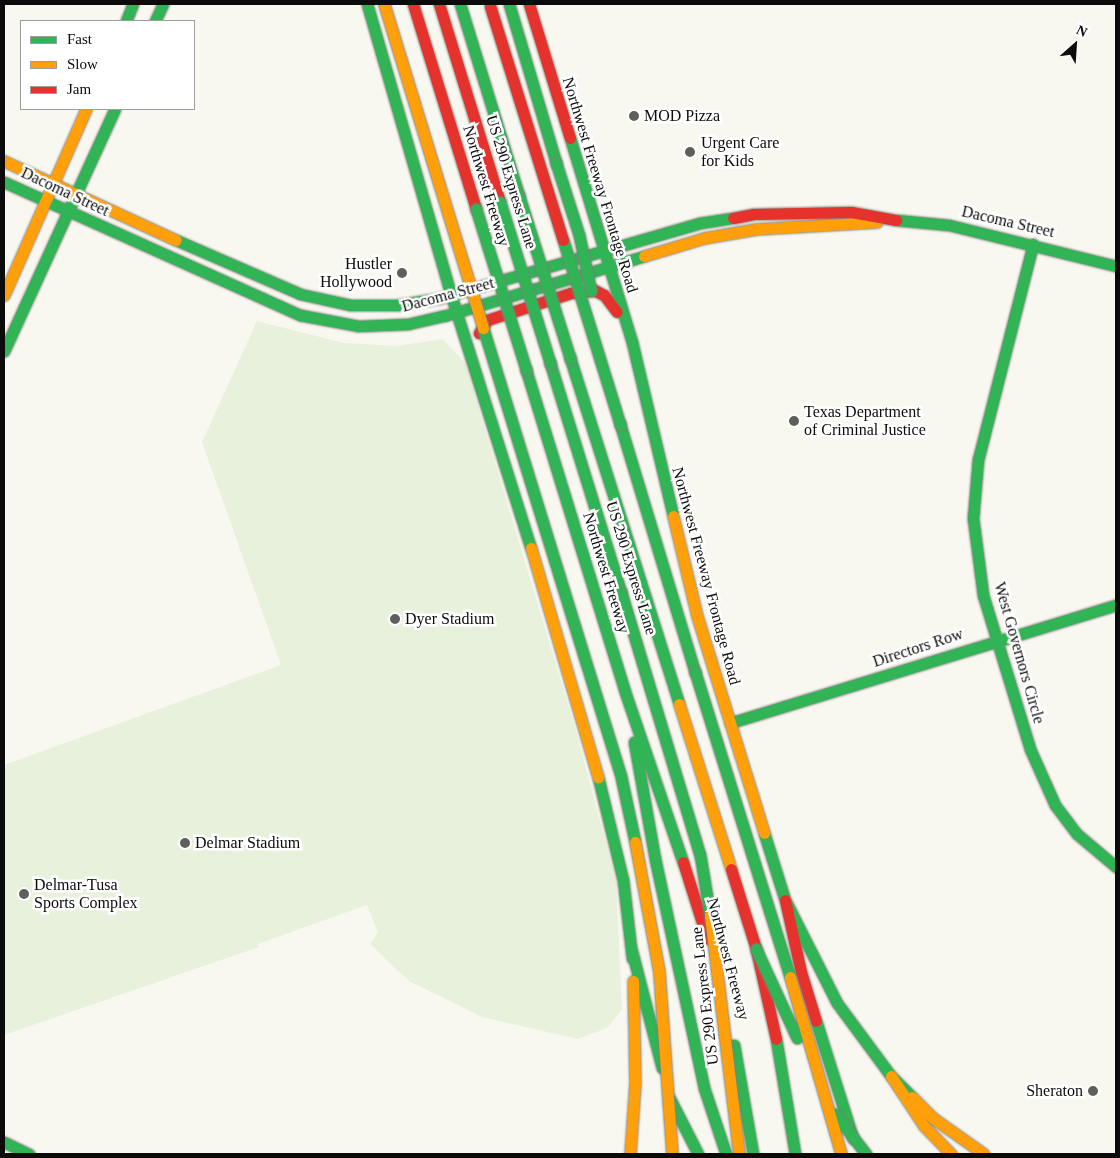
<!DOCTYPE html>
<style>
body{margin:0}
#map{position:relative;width:1120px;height:1158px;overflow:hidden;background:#f9f8f0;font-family:Georgia,serif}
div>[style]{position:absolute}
.pitch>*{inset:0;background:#e8f1db}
.roads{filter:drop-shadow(0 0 1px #898885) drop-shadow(0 0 1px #898885)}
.fast>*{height:11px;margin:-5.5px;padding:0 5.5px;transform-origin:5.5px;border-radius:5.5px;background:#30b455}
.slow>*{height:11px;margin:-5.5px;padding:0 5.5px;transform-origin:5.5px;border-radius:5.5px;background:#ff9f0a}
.jam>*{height:11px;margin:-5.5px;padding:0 5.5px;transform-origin:5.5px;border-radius:5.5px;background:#e5322d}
.bridges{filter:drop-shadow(0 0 1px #7f7f7b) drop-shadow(0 0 1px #7f7f7b)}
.fast-bridge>*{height:11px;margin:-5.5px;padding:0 5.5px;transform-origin:5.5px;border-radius:5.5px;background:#30b455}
.slow-bridge>*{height:11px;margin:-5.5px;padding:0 5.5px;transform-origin:5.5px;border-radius:5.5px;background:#ff9f0a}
.jam-bridge>*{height:11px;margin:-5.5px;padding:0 5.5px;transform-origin:5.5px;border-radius:5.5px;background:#e5322d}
.dots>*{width:14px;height:14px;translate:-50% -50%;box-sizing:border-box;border:2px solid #fff;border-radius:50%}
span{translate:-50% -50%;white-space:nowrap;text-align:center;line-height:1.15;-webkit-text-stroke:5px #fff;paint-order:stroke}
.poi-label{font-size:16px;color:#0b0b0b}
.left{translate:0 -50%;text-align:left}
.right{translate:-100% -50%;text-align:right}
.street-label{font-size:16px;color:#0b0b0b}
.frame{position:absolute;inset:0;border:5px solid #0b0b0b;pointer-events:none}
.legend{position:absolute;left:20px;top:20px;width:175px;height:90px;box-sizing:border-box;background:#fff;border:1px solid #9d9d9d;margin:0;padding:6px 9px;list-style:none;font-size:15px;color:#0b0b0b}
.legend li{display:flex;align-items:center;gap:10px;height:25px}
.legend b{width:25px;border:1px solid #9d9d9d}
.north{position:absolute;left:1050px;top:20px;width:50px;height:50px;-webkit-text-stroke:4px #fff;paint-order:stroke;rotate:26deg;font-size:14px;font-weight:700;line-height:20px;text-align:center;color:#0b0b0b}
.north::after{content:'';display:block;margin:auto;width:18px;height:22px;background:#0b0b0b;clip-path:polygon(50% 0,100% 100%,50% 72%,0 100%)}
</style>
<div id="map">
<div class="pitch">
<i style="clip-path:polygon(257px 321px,344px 343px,397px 346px,443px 339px,465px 363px,576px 731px,616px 881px,622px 1010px,607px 1028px,578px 1039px,482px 1017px,409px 981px,370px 944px,378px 932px,367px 905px,258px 944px,259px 947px,4px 1035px,4px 765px,281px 665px,202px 442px)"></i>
</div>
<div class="roads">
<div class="fast">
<i style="left:367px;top:4px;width:303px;rotate:73.9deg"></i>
<i style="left:451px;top:295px;width:265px;rotate:72.5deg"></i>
<i style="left:460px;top:4px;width:201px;rotate:72.9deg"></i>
<i style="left:509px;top:4px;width:166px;rotate:73.5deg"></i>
<i style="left:126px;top:21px;width:18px;rotate:-68deg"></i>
<i style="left:155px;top:21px;width:19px;rotate:-65deg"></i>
<i style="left:570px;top:138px;width:213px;rotate:73.1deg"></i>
<i style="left:632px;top:342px;width:179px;rotate:76.7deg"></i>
<i style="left:4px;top:182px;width:325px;rotate:24.2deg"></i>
<i style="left:300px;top:315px;width:59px;rotate:10.7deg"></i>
<i style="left:358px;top:326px;width:50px;rotate:-2.3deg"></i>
<i style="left:408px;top:324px;width:37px;rotate:-13deg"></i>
<i style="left:444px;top:316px;width:209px;rotate:-16.7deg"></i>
<i style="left:896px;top:220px;width:53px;rotate:5.4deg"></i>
<i style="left:949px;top:225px;width:172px;rotate:13.8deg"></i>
<i style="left:176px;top:240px;width:135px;rotate:23.5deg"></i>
<i style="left:300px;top:294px;width:51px;rotate:12.4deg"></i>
<i style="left:350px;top:305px;width:47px"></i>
<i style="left:397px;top:305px;width:44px;rotate:-9.2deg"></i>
<i style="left:440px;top:298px;width:271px;rotate:-16.1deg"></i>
<i style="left:700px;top:223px;width:33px;rotate:-9deg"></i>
<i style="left:1033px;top:244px;width:222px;rotate:104.3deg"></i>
<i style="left:978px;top:459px;width:59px;rotate:94.8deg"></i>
<i style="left:973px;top:518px;width:78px;rotate:82.6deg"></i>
<i style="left:983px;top:595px;width:161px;rotate:73deg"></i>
<i style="left:1030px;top:749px;width:61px;rotate:65.9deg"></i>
<i style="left:1055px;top:805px;width:36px;rotate:53deg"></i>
<i style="left:1077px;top:834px;width:51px;rotate:40.2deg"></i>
<i style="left:4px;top:351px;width:266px;rotate:-65.4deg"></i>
<i style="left:570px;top:358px;width:363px;rotate:72.5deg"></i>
<i style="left:550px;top:363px;width:240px;rotate:72.8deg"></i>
<i style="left:526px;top:370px;width:337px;rotate:72.9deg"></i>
<i style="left:625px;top:692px;width:180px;rotate:71.2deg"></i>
<i style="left:620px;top:424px;width:259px;rotate:73.2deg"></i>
<i style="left:730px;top:723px;width:404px;rotate:-17deg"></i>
<i style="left:634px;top:742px;width:119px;rotate:79.8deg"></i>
<i style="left:655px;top:859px;width:234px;rotate:77.9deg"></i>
<i style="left:704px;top:1088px;width:70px;rotate:71.6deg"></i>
<i style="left:598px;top:777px;width:106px;rotate:76.4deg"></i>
<i style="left:623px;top:880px;width:79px;rotate:83.4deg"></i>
<i style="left:764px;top:833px;width:70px;rotate:72.6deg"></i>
<i style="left:785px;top:900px;width:115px;rotate:63.2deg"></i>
<i style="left:837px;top:1003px;width:91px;rotate:53.5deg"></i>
<i style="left:891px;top:1076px;width:30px;rotate:45deg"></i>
<i style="left:631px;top:948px;width:124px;rotate:75.5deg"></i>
<i style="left:816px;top:1021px;width:123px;rotate:72.5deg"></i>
<i style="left:776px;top:1039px;width:117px;rotate:80.6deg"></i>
<i style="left:734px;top:1045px;width:111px;rotate:80.1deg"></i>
<i style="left:670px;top:1099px;width:62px;rotate:63deg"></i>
<i style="left:4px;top:1142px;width:28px;rotate:26deg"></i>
</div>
<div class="slow">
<i style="left:4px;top:161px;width:189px;rotate:24.7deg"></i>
<i style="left:644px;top:256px;width:63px;rotate:-16.7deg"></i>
<i style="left:704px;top:238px;width:53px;rotate:-9.8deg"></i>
<i style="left:756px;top:229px;width:121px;rotate:-3.3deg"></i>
<i style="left:4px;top:295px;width:203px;rotate:-66.2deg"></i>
<i style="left:673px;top:516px;width:103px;rotate:76.5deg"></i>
<i style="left:697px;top:616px;width:227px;rotate:72.8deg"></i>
<i style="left:531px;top:548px;width:239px;rotate:73.7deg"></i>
<i style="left:679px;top:704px;width:173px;rotate:72.5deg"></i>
<i style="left:891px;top:1076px;width:60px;rotate:56.6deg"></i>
<i style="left:924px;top:1126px;width:39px;rotate:46deg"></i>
<i style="left:912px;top:1097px;width:30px;rotate:45deg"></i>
<i style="left:933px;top:1118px;width:62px;rotate:35.2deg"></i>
<i style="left:630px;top:1154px;width:71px;rotate:-86deg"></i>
<i style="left:635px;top:1083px;width:102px;rotate:-91.1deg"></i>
</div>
<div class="jam">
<i style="left:413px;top:4px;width:214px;rotate:72.9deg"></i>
<i style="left:439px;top:4px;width:207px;rotate:72.9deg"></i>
<i style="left:529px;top:4px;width:140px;rotate:73deg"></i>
<i style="left:733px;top:218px;width:21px;rotate:-11deg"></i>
<i style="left:754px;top:214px;width:97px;rotate:-1.2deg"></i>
<i style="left:851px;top:212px;width:46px;rotate:10.1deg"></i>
<i style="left:479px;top:333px;width:15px;rotate:-58deg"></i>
<i style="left:487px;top:320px;width:88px;rotate:-17.8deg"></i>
<i style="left:571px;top:293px;width:23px;rotate:-7deg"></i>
<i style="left:594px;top:290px;width:11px;rotate:27deg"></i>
<i style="left:604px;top:295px;width:21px;rotate:53deg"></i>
<i style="left:683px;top:862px;width:80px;rotate:72.5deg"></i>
<i style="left:731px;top:869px;width:84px;rotate:72.6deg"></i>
<i style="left:756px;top:949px;width:92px;rotate:77.5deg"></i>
<i style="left:785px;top:900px;width:74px;rotate:77.5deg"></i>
<i style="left:801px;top:972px;width:51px;rotate:73deg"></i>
</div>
</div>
<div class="bridges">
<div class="fast-bridge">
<i style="left:556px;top:163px;width:76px;rotate:72.3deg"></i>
<i style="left:579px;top:235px;width:57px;rotate:77.9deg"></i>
<i style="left:519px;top:196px;width:170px;rotate:72.5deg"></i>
<i style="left:500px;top:202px;width:169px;rotate:72.7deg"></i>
<i style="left:476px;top:209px;width:169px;rotate:72.7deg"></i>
<i style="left:563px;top:240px;width:193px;rotate:72.8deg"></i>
<i style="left:483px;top:328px;width:470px;rotate:72.9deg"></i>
<i style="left:621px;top:777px;width:66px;rotate:77.8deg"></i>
<i style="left:621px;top:592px;width:275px;rotate:73.3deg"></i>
<i style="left:700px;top:855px;width:61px;rotate:80.5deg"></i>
<i style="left:695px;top:672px;width:319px;rotate:72.7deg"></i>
<i style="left:756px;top:949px;width:98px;rotate:65.3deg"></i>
<i style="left:835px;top:1114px;width:51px;rotate:52.2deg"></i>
</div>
<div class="slow-bridge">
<i style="left:384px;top:4px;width:339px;rotate:73deg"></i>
<i style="left:635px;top:842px;width:132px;rotate:79.5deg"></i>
<i style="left:659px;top:972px;width:182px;rotate:85.9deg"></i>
<i style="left:710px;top:915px;width:241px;rotate:83.1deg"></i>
<i style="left:790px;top:977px;width:184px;rotate:73.9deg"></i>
</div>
<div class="jam-bridge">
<i style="left:490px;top:6px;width:245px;rotate:72.7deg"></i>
</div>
</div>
<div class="dots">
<i style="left:634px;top:116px;background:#5e5e5b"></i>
<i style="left:690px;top:152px;background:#5e5e5b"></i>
<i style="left:402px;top:273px;background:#5e5e5b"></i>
<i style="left:794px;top:421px;background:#5e5e5b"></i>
<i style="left:395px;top:619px;background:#5e5e5b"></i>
<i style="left:185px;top:843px;background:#5e5e5b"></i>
<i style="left:24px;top:894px;background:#5e5e5b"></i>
<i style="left:1093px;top:1091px;background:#5e5e5b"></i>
</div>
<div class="poi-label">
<span class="left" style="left:644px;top:116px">MOD Pizza</span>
<span class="left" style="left:701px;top:152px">Urgent Care<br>for Kids</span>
<span class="right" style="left:392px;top:273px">Hustler<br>Hollywood</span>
<span class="left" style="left:804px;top:421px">Texas Department<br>of Criminal Justice</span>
<span class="left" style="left:405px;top:619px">Dyer Stadium</span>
<span class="left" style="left:195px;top:843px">Delmar Stadium</span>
<span class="left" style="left:34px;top:894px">Delmar-Tusa<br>Sports Complex</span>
<span class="right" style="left:1083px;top:1091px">Sheraton</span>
</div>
<div class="street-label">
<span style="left:511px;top:182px;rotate:73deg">US 290 Express Lane</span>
<span style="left:600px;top:185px;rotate:73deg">Northwest Freeway Frontage Road</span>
<span style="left:486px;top:186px;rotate:73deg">Northwest Freeway</span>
<span style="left:65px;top:192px;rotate:25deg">Dacoma Street</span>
<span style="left:1008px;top:222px;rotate:13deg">Dacoma Street</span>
<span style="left:448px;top:295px;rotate:-15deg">Dacoma Street</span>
<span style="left:631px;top:568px;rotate:73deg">US 290 Express Lane</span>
<span style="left:606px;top:573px;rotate:73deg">Northwest Freeway</span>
<span style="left:706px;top:576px;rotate:75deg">Northwest Freeway Frontage Road</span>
<span style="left:918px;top:648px;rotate:-18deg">Directors Row</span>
<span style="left:1019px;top:653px;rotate:74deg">West Governors Circle</span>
<span style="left:728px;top:959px;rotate:75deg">Northwest Freeway</span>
<span style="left:705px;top:996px;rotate:-97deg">US 290 Express Lane</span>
</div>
<div class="frame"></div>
<ul class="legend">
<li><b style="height:6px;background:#30b455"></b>Fast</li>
<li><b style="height:6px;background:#ff9f0a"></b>Slow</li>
<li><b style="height:6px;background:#e5322d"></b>Jam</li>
</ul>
<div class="north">N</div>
</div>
